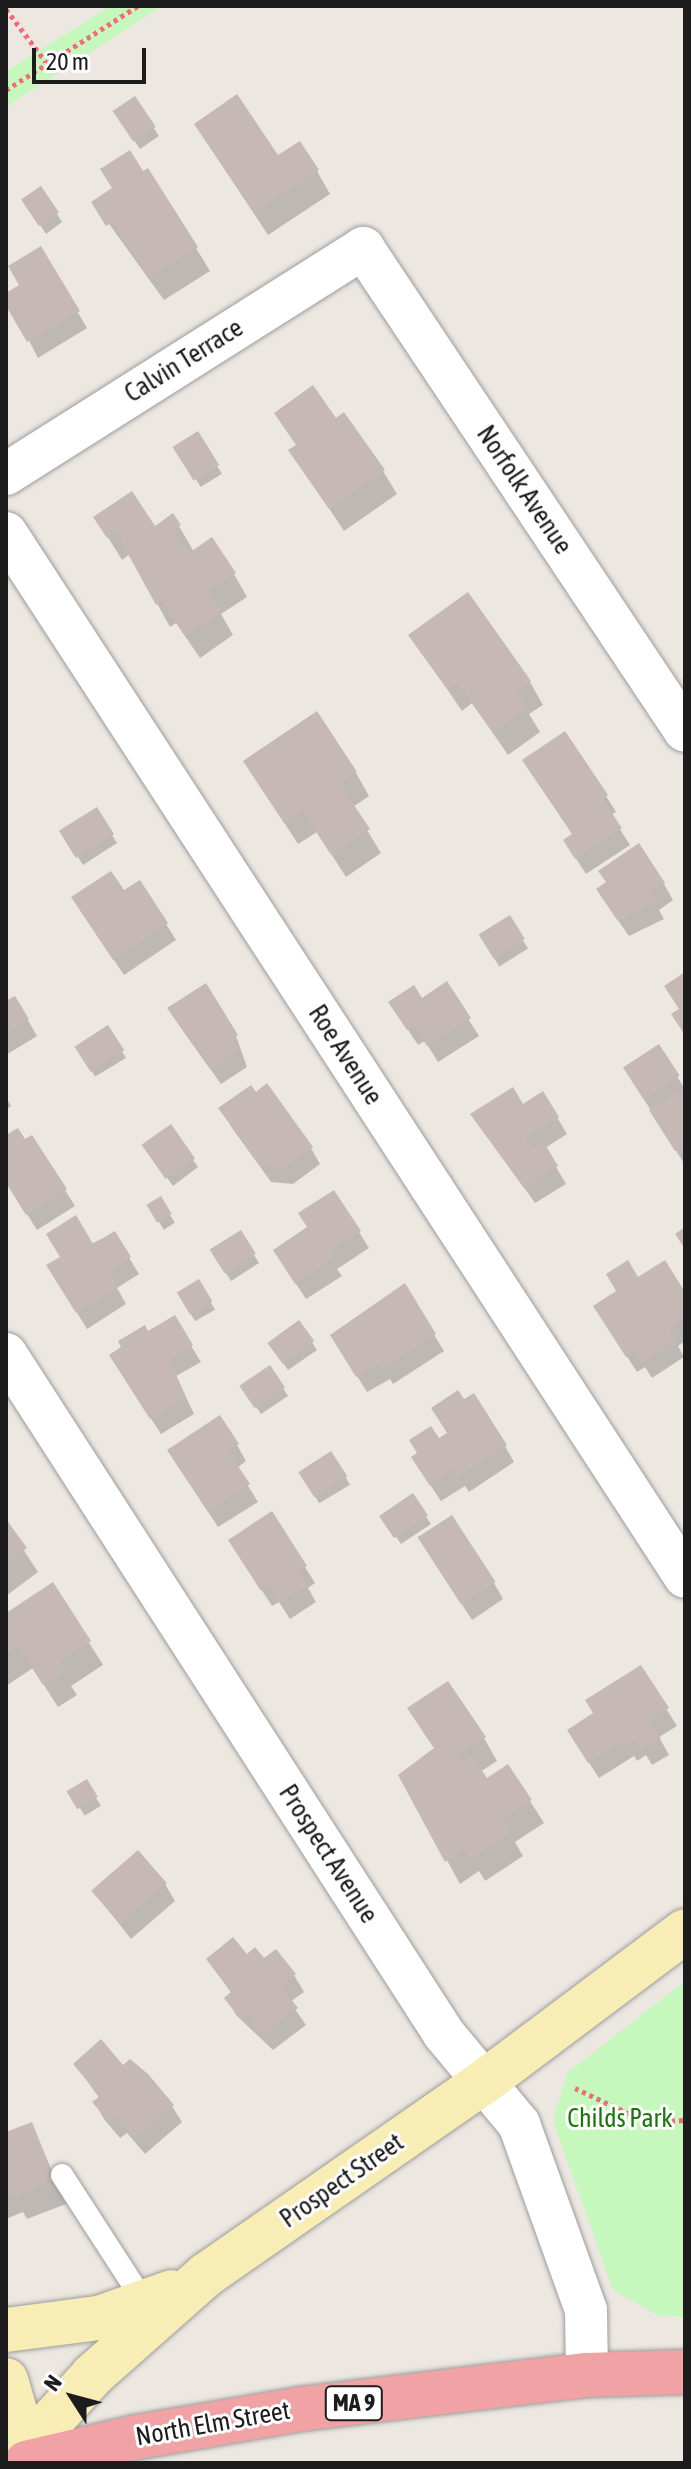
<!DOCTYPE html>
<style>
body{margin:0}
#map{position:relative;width:691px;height:2469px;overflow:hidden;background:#ede7e1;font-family:"Asap Condensed",sans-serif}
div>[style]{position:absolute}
.park>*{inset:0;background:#c6f8bd}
.shadow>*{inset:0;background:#0003;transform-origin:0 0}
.building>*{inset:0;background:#c5b8b5;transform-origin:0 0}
.path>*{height:5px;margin-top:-2.5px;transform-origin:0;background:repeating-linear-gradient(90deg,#f86879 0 4px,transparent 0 8px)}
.roads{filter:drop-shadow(0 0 2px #9d9d9d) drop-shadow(0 0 2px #9d9d9d)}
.service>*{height:22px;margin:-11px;padding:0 11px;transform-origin:11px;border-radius:11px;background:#fff}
.minor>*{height:42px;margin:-21px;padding:0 21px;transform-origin:21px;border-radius:21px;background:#fff}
.secondary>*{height:44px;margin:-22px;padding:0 22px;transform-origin:22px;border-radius:22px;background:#f8edb4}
.trunk>*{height:44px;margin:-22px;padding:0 22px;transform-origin:22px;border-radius:22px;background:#f0a2a4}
span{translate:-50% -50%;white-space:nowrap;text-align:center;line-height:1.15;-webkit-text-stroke:6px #fff;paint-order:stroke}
.shield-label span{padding:2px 6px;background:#fff;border:2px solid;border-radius:6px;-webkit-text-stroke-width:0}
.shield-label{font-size:24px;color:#1c1c1c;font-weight:700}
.street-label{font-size:26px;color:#1c1c1c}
.park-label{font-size:26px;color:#1b770c}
.frame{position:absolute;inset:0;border:8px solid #1c1c1c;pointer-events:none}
.north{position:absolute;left:32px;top:2357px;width:80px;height:80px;-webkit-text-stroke:6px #fff;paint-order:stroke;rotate:306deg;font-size:22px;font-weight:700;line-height:32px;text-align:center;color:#1c1c1c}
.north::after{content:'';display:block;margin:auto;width:28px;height:36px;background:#1c1c1c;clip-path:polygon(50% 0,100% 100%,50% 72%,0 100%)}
.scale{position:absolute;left:32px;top:48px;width:114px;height:36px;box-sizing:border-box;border:4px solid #1c1c1c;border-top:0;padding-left:10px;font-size:24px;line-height:28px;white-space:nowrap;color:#1c1c1c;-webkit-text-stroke:6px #fff;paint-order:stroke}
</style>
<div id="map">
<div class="park">
<i style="clip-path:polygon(111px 6px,162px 6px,6px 107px,6px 71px)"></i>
<i style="clip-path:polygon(685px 1981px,685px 2317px,659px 2316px,613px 2290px,553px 2121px,567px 2073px)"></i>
</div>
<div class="shadow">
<i style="clip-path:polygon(135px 99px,159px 136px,140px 149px,120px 120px)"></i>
<i style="clip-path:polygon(210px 147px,277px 158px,317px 171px,330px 194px,268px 235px)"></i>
<i style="clip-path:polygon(41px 188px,62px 222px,46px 234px,29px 208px)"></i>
<i style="clip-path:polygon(94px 203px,196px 248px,210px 271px,164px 300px)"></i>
<i style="clip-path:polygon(41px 249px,87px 328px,38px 358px,6px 296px,22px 286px)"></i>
<i style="clip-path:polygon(277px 413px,336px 421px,383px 471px,397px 494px,344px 531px,291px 451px,297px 446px)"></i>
<i style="left:197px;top:434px;width:47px;height:25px;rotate:58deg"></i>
<i style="clip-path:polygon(96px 518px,155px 528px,179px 526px,194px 552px,234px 574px,247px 597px,221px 614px,233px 635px,200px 658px,176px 623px,170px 627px,130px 554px,122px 560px)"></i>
<i style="clip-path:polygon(411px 636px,530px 682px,543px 705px,529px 714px,540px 732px,508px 755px,472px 703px,462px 711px)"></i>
<i style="clip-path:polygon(564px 734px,606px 796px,616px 812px,611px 815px,630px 845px,586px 874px,575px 857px)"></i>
<i style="clip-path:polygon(356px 773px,369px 796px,353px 807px,381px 853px,346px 877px,317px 832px,298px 844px,259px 784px)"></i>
<i style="clip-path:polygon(112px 835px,117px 843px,83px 865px,67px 840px)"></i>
<i style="clip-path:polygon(664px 884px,673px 900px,659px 910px,664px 919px,629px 936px,608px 906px)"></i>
<i style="clip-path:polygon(124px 893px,166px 924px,176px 940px,124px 975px,83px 914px)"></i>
<i style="left:509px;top:918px;width:36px;height:34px;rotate:58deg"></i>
<i style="clip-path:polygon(446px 984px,479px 1036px,438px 1062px,425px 1041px,418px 1045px,401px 1019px)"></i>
<i style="clip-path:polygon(15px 998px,37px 1036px,6px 1055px,6px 1004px)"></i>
<i style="clip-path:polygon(179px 1025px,236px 1036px,247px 1067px,221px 1084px)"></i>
<i style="left:108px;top:1028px;width:35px;height:36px;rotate:59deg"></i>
<i style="clip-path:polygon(658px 1047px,685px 1089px,685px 1165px,635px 1085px)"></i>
<i style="clip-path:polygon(543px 1094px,567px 1134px,545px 1148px,566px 1184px,535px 1203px,473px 1115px,523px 1107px)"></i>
<i style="clip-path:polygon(6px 1097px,11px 1106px,6px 1110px)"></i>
<i style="clip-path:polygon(230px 1125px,311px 1148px,320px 1164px,293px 1184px,271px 1182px)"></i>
<i style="clip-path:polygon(170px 1127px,198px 1167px,173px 1186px,150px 1153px)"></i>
<i style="clip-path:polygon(6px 1138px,65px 1190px,75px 1206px,37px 1230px,6px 1181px)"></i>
<i style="left:160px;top:1199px;width:28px;height:13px;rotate:58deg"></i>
<i style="clip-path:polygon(359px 1232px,369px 1248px,337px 1269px,342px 1276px,306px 1299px,285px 1267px)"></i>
<i style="clip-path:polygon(114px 1233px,139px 1274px,117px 1288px,126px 1304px,87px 1329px,58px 1282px,62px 1258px)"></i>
<i style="clip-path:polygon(240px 1233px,259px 1263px,231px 1281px,217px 1260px)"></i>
<i style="clip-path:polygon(638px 1280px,685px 1296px,685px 1341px,678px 1346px,684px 1357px,652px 1378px,645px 1367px,637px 1372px,605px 1323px)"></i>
<i style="left:199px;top:1282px;width:32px;height:23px;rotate:60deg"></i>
<i style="clip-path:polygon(404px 1286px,444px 1351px,393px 1384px,390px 1379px,367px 1392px,342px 1352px)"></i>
<i style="clip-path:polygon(174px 1318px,201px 1362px,176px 1376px,194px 1414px,161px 1434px,121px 1372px,147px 1334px)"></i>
<i style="clip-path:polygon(299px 1322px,317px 1350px,288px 1370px,274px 1350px)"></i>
<i style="clip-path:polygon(283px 1388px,288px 1396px,261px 1414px,247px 1394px)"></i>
<i style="clip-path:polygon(438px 1441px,505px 1446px,514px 1462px,469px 1492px,465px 1486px,441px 1501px,423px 1474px,419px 1454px)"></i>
<i style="clip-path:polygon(237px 1445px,246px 1461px,237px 1468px,258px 1502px,218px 1527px,179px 1467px)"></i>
<i style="left:331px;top:1453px;width:37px;height:36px;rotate:59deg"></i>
<i style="clip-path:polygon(412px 1496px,431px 1524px,401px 1544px,387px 1524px)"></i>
<i style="clip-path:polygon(6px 1523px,38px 1572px,6px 1596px)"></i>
<i style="clip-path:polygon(430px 1555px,494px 1583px,503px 1599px,472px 1620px)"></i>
<i style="clip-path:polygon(240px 1557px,305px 1567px,315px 1583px,308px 1588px,316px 1602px,290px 1619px,279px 1602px,272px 1606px)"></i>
<i style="clip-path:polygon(53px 1585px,103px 1665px,71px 1686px,77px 1695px,58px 1707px,33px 1668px,6px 1686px,6px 1616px)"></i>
<i style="clip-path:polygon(640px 1667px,677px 1726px,659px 1737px,669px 1755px,652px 1765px,646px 1755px,637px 1761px,634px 1756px,599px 1778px,579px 1747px,595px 1714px)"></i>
<i style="clip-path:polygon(423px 1732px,484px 1738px,497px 1761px,480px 1772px,486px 1781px,530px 1801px,544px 1823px,515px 1842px,523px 1856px,485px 1881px,479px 1871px,460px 1884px,401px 1776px,435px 1749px)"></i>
<i style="left:86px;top:1782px;width:28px;height:19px;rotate:58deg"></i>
<i style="clip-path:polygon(165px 1884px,175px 1901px,131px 1939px,94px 1892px)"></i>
<i style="clip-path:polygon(246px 1957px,294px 1975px,304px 1992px,290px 2002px,306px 2025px,273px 2050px,236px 2015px,227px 1998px,232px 1994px,208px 1959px)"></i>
<i style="clip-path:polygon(75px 2064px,123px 2067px,172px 2106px,182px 2122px,145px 2154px,127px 2133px,120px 2138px,104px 2119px,95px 2103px,100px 2099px)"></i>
<i style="clip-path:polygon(32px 2124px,66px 2204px,27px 2219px,23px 2212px,6px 2219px,6px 2134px)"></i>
</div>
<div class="building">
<i style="clip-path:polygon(237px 94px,278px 155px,300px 141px,319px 170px,254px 213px,194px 124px)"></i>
<i style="left:135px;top:96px;width:37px;height:27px;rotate:56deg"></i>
<i style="clip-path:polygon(130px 150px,143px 171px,148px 168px,198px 247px,149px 278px,113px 222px,106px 226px,91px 202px,112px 188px,100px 169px)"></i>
<i style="left:41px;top:186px;width:32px;height:24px;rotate:56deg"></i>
<i style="clip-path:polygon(41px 246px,80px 311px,27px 342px,6px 306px,6px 293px,19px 285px,8px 266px)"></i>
<i style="clip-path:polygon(313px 385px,336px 418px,344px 412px,385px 470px,329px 509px,288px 450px,296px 445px,274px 413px)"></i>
<i style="left:198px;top:431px;width:40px;height:30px;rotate:58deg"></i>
<i style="clip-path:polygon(132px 491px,155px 526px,173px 513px,181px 525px,173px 530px,189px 553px,212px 537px,236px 573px,208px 591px,222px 612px,185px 636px,162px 601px,156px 605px,116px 532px,107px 538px,93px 517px)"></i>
<i style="clip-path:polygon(468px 592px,531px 681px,516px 691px,528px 708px,493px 733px,457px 682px,447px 689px,408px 635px)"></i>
<i style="clip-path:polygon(317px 711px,357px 772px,340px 784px,370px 829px,331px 855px,302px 810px,284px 823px,243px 761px)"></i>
<i style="clip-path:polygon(565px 731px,608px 795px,602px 799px,622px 828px,575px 859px,563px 840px,572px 834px,522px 760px)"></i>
<i style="left:97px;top:807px;width:32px;height:45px;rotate:58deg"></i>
<i style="clip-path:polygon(639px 843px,665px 883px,650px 893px,657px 902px,618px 921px,596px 889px,606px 882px,598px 871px)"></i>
<i style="clip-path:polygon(111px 871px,124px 890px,140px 880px,168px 923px,113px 960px,71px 897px)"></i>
<i style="left:510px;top:915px;width:28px;height:37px;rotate:58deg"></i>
<i style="clip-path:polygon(685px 972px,685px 1035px,671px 1014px,679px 1009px,664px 986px)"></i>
<i style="clip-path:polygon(447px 981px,471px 1018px,427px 1046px,414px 1026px,407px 1030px,388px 1002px,414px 985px,422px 998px)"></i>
<i style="clip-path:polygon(206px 983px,238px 1035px,232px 1038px,240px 1050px,210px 1069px,167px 1008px)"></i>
<i style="clip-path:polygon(15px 996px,29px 1019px,6px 1033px,6px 1001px)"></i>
<i style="left:108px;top:1025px;width:30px;height:40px;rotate:57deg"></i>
<i style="left:659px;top:1044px;width:38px;height:43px;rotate:57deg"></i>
<i style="clip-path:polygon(267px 1083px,313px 1147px,284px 1168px,260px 1166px,218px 1108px,251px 1085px,256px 1092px)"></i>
<i style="clip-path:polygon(513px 1087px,523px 1104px,543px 1091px,559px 1117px,526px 1138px,533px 1148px,543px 1141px,558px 1166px,524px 1188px,470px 1114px)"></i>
<i style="clip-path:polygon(685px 1087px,685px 1145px,675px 1151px,649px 1110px)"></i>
<i style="left:171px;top:1124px;width:42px;height:36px;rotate:55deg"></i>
<i style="clip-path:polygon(18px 1128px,25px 1139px,32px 1135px,67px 1189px,26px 1215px,6px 1183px,6px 1135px)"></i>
<i style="clip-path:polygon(334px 1190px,361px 1231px,329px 1252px,334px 1258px,295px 1284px,273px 1250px,307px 1227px,298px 1213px)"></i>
<i style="left:161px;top:1196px;width:21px;height:17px;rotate:59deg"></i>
<i style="clip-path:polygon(76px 1215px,93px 1244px,115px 1231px,131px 1257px,108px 1271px,118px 1287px,76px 1313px,46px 1265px,60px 1257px,46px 1234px)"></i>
<i style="clip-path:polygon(685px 1227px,685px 1249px,675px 1234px)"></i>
<i style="left:241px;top:1230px;width:28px;height:37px;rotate:58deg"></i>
<i style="clip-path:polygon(628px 1260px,638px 1277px,665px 1260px,685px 1292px,685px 1319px,670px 1329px,677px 1340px,641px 1363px,634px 1352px,626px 1357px,593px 1306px,616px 1291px,606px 1274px)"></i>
<i style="left:199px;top:1279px;width:26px;height:26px;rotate:59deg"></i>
<i style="clip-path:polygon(405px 1283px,436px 1334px,382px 1369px,379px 1363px,356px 1377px,330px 1335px)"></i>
<i style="clip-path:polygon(175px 1315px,193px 1345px,169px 1359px,186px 1397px,150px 1419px,109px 1355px,121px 1347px,118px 1341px,145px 1325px,148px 1331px)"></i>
<i style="left:299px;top:1320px;width:26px;height:39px;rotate:54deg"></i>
<i style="left:270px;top:1365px;width:27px;height:37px;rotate:56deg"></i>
<i style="clip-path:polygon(458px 1390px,464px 1399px,474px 1393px,507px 1445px,458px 1476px,454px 1470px,430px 1486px,411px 1457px,417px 1453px,409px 1440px,431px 1426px,439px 1438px,447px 1433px,431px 1408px)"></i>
<i style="clip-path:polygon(220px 1415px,239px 1444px,228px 1451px,250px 1484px,208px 1512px,167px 1450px)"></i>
<i style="left:331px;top:1451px;width:30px;height:39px;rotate:57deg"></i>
<i style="left:413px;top:1493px;width:27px;height:41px;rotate:56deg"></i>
<i style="clip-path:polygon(272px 1511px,307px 1566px,299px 1571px,308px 1585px,279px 1603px,268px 1586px,261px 1591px,228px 1540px)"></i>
<i style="left:452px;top:1515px;width:80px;height:41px;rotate:57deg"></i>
<i style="clip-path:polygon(6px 1519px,27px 1548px,6px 1563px)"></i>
<i style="clip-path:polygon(53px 1582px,91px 1641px,59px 1662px,65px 1671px,43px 1685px,18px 1646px,6px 1654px,6px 1613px)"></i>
<i style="clip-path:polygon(641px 1665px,669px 1708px,650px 1720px,661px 1738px,641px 1750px,635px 1740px,626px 1746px,623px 1741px,588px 1763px,567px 1730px,593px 1713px,585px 1700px)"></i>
<i style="clip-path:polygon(448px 1681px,486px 1737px,456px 1756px,461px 1763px,471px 1755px,487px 1778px,508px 1764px,532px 1800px,503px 1819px,512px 1832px,471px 1859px,464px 1849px,445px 1862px,398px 1775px,434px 1748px,407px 1708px)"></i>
<i style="left:87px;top:1779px;width:21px;height:24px;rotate:59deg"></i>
<i style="left:138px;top:1850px;width:44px;height:62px;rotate:49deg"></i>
<i style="clip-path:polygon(233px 1937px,247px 1954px,255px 1947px,264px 1958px,276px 1949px,296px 1974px,281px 1986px,298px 2008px,263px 2035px,247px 2015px,241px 2020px,224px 1998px,231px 1992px,206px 1959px)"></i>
<i style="clip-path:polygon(101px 2039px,123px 2065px,130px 2059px,148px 2074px,174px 2105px,134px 2139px,116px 2118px,110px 2123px,92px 2102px,100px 2096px,73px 2064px)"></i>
<i style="clip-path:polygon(32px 2122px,55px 2180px,12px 2197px,6px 2191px,6px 2132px)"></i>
</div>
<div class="path">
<i style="left:6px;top:9px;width:66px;rotate:53deg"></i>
<i style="left:6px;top:90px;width:156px;rotate:-32.5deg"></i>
<i style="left:575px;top:2088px;width:80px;rotate:25.3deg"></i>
<i style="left:647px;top:2122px;width:38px;rotate:-3deg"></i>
</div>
<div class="roads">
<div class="service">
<i style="left:62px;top:2175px;width:155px;rotate:57.1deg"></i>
</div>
<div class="minor">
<i style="left:6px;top:474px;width:423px;rotate:-32.3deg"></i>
<i style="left:363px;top:248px;width:580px;rotate:56.31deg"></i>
<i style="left:6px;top:533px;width:1245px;rotate:56.96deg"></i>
<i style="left:6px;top:1354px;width:809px;rotate:57.21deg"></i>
<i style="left:444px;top:2034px;width:117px;rotate:50.2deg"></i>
<i style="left:519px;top:2124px;width:198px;rotate:70.2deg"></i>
<i style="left:586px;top:2310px;width:65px;rotate:89.1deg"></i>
</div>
<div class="secondary">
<i style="left:6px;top:2330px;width:94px;rotate:-7.4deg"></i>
<i style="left:99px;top:2318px;width:77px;rotate:-19.6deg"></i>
<i style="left:6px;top:2380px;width:85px;rotate:73.7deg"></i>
<i style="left:30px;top:2462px;width:50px;rotate:-61.4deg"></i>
<i style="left:54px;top:2418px;width:58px;rotate:-47.8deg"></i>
<i style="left:93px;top:2375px;width:151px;rotate:-41.5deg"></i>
<i style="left:206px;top:2275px;width:338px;rotate:-34.8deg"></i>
<i style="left:484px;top:2082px;width:251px;rotate:-36.9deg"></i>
</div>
<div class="trunk">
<i style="left:26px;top:2463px;width:114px;rotate:-13.2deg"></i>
<i style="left:137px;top:2437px;width:166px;rotate:-9.7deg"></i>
<i style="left:301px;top:2409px;width:288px;rotate:-6.8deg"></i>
<i style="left:587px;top:2375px;width:98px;rotate:-1.8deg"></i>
</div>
</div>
<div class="shield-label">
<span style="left:354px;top:2403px">MA 9</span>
</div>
<div class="street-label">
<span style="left:184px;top:361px;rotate:-32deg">Calvin Terrace</span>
<span style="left:524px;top:490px;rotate:56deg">Norfolk Avenue</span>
<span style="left:345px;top:1055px;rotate:57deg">Roe Avenue</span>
<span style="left:328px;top:1854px;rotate:57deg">Prospect Avenue</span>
<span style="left:342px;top:2181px;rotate:-35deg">Prospect Street</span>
<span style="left:213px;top:2424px;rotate:-10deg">North Elm Street</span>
</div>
<div class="park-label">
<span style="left:620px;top:2119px">Childs Park</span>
</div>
<div class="frame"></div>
<div class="north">N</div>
<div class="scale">20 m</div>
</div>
